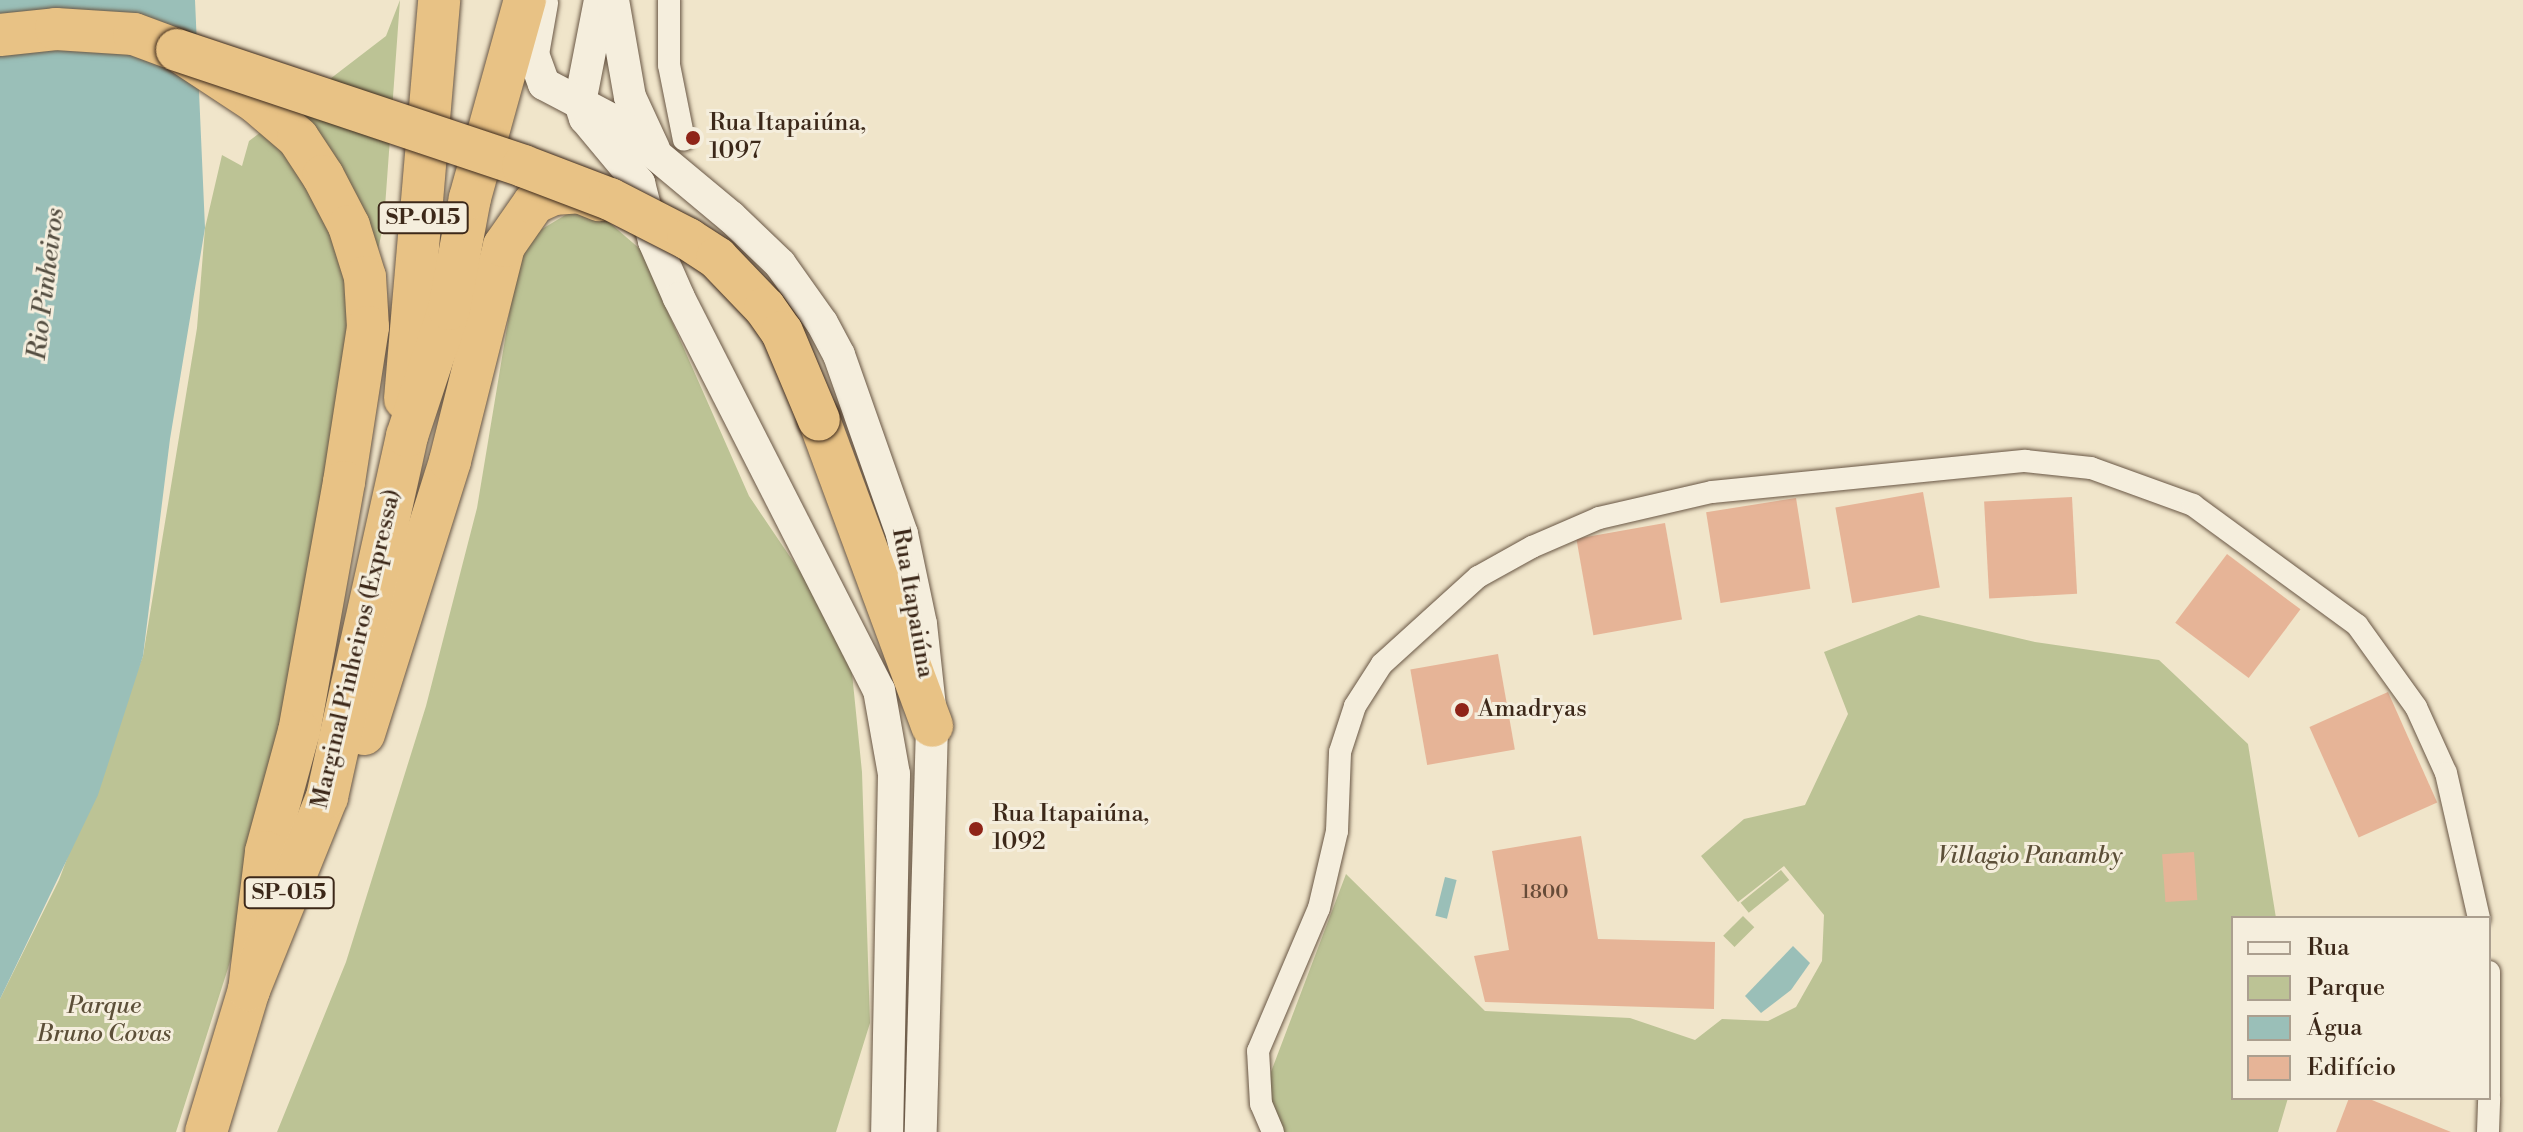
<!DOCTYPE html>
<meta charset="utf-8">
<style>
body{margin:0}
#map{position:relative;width:2523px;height:1132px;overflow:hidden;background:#f0e5ca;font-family:"Libre Bodoni",serif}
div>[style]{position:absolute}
.green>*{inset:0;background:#bcc395;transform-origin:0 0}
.water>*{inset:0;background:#9abfb8;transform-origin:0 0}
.building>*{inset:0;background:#e6b497;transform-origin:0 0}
.roads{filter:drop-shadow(0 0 2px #695745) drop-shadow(0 0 2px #695745)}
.street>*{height:22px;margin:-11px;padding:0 11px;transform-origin:11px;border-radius:11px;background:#f5eedd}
.secondary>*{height:32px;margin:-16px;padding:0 16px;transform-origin:16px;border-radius:16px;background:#f5eedd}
.highway>*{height:42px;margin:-21px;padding:0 21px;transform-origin:21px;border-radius:21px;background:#e8c285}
.bridges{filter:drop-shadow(0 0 2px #3c2819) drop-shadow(0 0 2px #3c2819)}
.highway-bridge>*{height:42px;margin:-21px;padding:0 21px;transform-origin:21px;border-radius:21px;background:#e8c285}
.dots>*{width:22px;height:22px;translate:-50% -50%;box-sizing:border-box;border:4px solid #f5eedd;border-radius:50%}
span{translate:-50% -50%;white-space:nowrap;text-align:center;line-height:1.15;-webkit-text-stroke:6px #f5eedd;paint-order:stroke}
.number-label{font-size:20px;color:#664b38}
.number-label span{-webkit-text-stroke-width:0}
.shield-label span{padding:2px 6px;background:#f5eedd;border:2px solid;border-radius:6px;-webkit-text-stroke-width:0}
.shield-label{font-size:22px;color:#3c2819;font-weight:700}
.poi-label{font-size:24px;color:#3c2819}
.left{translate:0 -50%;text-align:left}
.street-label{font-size:24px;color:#3c2819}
.park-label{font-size:24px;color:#5c4f38;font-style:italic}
.water-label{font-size:26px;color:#544e41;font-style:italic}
.legend{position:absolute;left:2231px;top:916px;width:260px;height:184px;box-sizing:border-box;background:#f5eedd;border:2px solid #ab9f8f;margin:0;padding:10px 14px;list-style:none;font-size:24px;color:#3c2819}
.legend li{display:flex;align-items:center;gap:16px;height:40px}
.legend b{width:40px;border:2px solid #ab9f8f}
</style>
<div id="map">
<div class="green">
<i style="clip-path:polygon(400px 0,384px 221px,236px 943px,176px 1132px,0 1132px,0 999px,59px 880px,143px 656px,197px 328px,205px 228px,222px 155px,242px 166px,249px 141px,386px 36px)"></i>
<i style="clip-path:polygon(572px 211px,603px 217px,640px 249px,749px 496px,826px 610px,852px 673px,862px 772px,870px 1023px,836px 1132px,277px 1132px,346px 962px,426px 706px,477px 508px,519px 255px,542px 229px)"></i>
<i style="clip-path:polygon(1919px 615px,2035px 642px,2159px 660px,2248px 744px,2276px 918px,2233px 918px,2233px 1098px,2288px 1098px,2278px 1132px,1283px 1132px,1266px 1085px,1346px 874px,1485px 1011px,1630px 1018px,1695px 1040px,1722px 1019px,1768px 1021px,1796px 1007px,1822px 961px,1824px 915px,1784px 866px,1738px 902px,1701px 856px,1744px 819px,1805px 805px,1848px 714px,1824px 652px)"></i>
<i style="left:1781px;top:870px;width:13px;height:52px;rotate:51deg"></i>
<i style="left:1743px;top:916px;width:16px;height:28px;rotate:45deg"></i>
</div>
<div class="water">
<i style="clip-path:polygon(0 0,195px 0,205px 228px,170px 439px,143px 656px,98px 795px,0 999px)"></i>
<i style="left:1445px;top:877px;width:12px;height:40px;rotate:14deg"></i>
<i style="clip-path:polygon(1793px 946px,1810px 963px,1791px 990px,1761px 1013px,1745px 996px)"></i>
</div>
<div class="building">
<i style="left:1923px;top:492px;width:97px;height:89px;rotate:80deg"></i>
<i style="left:2072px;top:497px;width:97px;height:88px;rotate:87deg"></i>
<i style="left:1796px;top:498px;width:92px;height:91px;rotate:81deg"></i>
<i style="left:1665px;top:523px;width:98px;height:90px;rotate:80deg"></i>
<i style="left:2227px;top:554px;width:92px;height:86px;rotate:37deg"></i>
<i style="left:1498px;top:654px;width:97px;height:89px;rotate:80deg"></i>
<i style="left:2388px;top:692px;width:121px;height:86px;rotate:66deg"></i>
<i style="clip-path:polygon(1581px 836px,1598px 939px,1715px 942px,1714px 1009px,1485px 1002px,1474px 956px,1509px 950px,1492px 851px)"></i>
<i style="left:2194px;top:852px;width:48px;height:32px;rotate:86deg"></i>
<i style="clip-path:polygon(2349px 1098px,2367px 1098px,2451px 1132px,2336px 1132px)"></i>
</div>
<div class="roads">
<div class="street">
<i style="left:669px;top:0;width:65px;rotate:90deg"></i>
<i style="left:669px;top:65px;width:76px;rotate:78.7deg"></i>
<i style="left:2489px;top:972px;width:121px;rotate:90deg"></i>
<i style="left:1273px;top:1132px;width:30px;rotate:-113deg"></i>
<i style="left:1261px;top:1104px;width:53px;rotate:-93.2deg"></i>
<i style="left:1258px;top:1051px;width:155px;rotate:-66.9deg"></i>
<i style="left:1319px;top:908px;width:79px;rotate:-76.8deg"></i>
<i style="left:1337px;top:831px;width:79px;rotate:-87.8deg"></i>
<i style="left:1340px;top:752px;width:48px;rotate:-71.9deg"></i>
<i style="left:1355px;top:706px;width:50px;rotate:-57.3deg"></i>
<i style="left:1382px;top:664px;width:130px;rotate:-42.2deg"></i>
<i style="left:1478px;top:577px;width:62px;rotate:-29.1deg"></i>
<i style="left:1532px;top:547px;width:73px;rotate:-23.4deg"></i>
<i style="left:1599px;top:518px;width:116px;rotate:-13deg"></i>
<i style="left:1712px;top:492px;width:315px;rotate:-5.7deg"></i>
<i style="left:2025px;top:461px;width:66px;rotate:6.1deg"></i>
<i style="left:2091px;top:468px;width:109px;rotate:19.9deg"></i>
<i style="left:2193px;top:505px;width:203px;rotate:36.2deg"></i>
<i style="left:2357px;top:625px;width:101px;rotate:54.3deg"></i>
<i style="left:2416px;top:707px;width:72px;rotate:65.6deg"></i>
<i style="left:2446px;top:773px;width:149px;rotate:77.2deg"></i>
<i style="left:2488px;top:1132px;width:34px;rotate:-88deg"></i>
</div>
<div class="secondary">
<i style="left:600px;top:0;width:105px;rotate:101deg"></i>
<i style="left:580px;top:103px;width:16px;rotate:72deg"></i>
<i style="left:585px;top:118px;width:85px;rotate:50.3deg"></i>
<i style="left:639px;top:183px;width:60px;rotate:75.5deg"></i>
<i style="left:654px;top:241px;width:62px;rotate:66.3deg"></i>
<i style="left:679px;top:298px;width:440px;rotate:63deg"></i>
<i style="left:879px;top:690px;width:85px;rotate:79.9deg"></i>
<i style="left:894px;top:774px;width:358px;rotate:91.1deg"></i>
<i style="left:613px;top:0;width:98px;rotate:80.1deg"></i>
<i style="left:630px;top:97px;width:57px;rotate:65.2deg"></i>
<i style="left:542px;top:3px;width:52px;rotate:100deg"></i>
<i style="left:533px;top:54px;width:32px;rotate:70deg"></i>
<i style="left:544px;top:84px;width:84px;rotate:27.8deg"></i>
<i style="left:618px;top:123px;width:147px;rotate:39.8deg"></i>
<i style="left:731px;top:217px;width:68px;rotate:43.8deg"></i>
<i style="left:780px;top:264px;width:72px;rotate:54.6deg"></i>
<i style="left:822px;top:323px;width:36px;rotate:62deg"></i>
<i style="left:839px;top:355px;width:190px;rotate:70.6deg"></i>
<i style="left:902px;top:534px;width:92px;rotate:78.1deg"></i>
<i style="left:921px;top:624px;width:103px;rotate:83.8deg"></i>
<i style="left:932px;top:726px;width:406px;rotate:91.6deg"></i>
</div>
<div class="highway">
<i style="left:0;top:35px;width:56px;rotate:-6.1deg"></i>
<i style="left:56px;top:29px;width:78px;rotate:3.7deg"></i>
<i style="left:134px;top:34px;width:46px;rotate:20.4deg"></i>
<i style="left:177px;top:50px;width:95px;rotate:33.4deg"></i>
<i style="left:256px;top:102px;width:55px;rotate:40.6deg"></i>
<i style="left:298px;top:138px;width:45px;rotate:56.7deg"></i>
<i style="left:323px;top:176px;width:56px;rotate:62.5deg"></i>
<i style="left:349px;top:226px;width:53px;rotate:72.6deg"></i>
<i style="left:365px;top:277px;width:50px;rotate:86.6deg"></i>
<i style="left:368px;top:327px;width:157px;rotate:98.8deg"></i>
<i style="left:344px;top:482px;width:253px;rotate:100.2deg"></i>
<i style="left:299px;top:731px;width:125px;rotate:105.3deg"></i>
<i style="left:266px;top:852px;width:139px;rotate:97deg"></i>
<i style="left:405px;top:399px;width:400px;rotate:-85.1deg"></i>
<i style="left:819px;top:420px;width:326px;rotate:69.7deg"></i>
<i style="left:364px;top:734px;width:286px;rotate:-72.5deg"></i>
<i style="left:450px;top:461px;width:222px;rotate:-75.9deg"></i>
<i style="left:504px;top:246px;width:52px;rotate:-55.1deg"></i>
<i style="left:534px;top:203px;width:21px;rotate:-25deg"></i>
<i style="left:553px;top:194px;width:26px;rotate:-4deg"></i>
<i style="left:579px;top:192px;width:22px;rotate:22deg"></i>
<i style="left:206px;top:1132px;width:148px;rotate:-73.2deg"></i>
<i style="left:249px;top:990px;width:208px;rotate:-68deg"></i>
<i style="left:327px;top:797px;width:370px;rotate:-77.5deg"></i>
<i style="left:407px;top:436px;width:134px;rotate:-71.7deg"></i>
<i style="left:449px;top:309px;width:113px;rotate:-79.3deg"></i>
<i style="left:470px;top:198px;width:205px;rotate:-74.5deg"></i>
</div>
</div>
<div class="bridges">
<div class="highway-bridge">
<i style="left:177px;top:50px;width:365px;rotate:18.5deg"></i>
<i style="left:523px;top:166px;width:93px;rotate:20.8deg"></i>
<i style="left:610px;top:199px;width:88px;rotate:27.1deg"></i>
<i style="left:688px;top:239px;width:35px;rotate:33deg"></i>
<i style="left:717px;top:258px;width:69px;rotate:46.2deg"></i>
<i style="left:765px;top:308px;width:29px;rotate:55deg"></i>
<i style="left:782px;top:332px;width:95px;rotate:67.2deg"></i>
</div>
</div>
<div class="dots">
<i style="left:693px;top:138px;background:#8f2418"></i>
<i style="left:1462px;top:710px;background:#8f2418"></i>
<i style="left:976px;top:829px;background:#8f2418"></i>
</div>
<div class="number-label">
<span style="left:1545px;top:892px">1800</span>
</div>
<div class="shield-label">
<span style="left:423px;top:218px">SP-015</span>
<span style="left:289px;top:893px">SP-015</span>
</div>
<div class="poi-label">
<span class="left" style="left:709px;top:138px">Rua Itapaiúna,<br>1097</span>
<span class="left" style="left:1478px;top:710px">Amadryas</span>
<span class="left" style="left:992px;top:829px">Rua Itapaiúna,<br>1092</span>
</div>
<div class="street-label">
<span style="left:912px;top:603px;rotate:80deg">Rua Itapaiúna</span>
<span style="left:357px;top:649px;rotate:-77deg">Marginal Pinheiros (Expressa)</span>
</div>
<div class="park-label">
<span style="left:2030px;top:857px">Villagio Panamby</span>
<span style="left:104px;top:1021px">Parque<br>Bruno Covas</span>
</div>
<div class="water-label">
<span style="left:47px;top:284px;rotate:-83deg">Rio Pinheiros</span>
</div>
<ul class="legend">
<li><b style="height:10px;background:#f5eedd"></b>Rua</li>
<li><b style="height:22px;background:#bcc395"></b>Parque</li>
<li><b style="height:22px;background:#9abfb8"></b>Água</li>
<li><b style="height:22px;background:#e6b497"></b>Edifício</li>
</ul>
</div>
